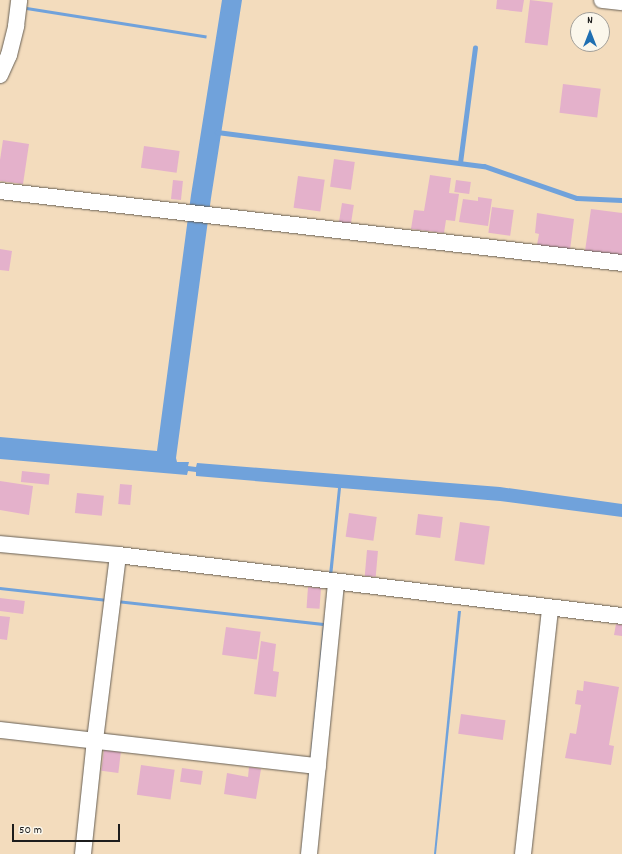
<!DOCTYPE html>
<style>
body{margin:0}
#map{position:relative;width:622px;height:854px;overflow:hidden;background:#f3dcbd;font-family:Dekko,sans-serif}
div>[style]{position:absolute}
.water>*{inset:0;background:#70a2db;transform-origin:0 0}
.stream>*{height:4.5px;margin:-2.25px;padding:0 2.25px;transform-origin:2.25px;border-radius:2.25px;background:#70a2db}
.building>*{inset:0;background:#e4b1cb;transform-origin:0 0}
.roads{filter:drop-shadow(0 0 1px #675f54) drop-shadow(0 0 1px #675f54)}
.street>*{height:16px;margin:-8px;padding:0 8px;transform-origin:8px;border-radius:8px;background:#fff}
span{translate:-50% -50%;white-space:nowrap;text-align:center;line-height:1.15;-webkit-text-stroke:3px #fbf7ec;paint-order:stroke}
.north{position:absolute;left:570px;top:12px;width:40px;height:40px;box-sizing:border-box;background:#fbf7ec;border:1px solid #a29f99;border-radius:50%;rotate:0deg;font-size:11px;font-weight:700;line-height:16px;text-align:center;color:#1c1c1c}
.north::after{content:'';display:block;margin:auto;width:14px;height:18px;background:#1f6fb2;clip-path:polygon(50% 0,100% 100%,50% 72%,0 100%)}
.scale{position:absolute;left:12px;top:824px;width:108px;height:18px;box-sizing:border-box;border:2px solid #1c1c1c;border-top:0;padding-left:5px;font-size:12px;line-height:14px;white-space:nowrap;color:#1c1c1c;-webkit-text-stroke:3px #fbf7ec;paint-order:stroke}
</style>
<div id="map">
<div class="water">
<i style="clip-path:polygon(222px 0,242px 0,211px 198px,176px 458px,177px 462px,189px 462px,188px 466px,196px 467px,197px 463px,500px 487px,622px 504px,622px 517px,500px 501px,341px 488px,304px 854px,301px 854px,323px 626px,0 590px,0 587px,324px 623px,338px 488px,196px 476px,196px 472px,188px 471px,187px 475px,0 459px,0 437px,157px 451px,191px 195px)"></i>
<i style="left:27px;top:7px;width:182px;height:3px;rotate:9deg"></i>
<i style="clip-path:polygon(458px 611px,461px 611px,436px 854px,434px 854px)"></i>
</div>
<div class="stream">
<i style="left:217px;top:132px;width:269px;rotate:7.3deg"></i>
<i style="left:484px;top:166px;width:98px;rotate:19deg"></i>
<i style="left:577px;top:198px;width:45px;rotate:2.5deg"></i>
<i style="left:460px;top:163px;width:116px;rotate:-82.6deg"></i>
</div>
<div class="building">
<i style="clip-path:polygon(497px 0,524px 0,522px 12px,496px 9px)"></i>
<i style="left:530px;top:0;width:23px;height:43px;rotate:7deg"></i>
<i style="left:563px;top:84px;width:38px;height:29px;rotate:7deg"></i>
<i style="clip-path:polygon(3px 140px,29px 144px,23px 184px,0 181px,0 160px)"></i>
<i style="left:144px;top:146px;width:36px;height:22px;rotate:8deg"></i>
<i style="left:334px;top:159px;width:21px;height:28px;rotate:8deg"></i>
<i style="clip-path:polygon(430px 175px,451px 178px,449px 193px,459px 194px,455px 221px,446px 220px,444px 233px,411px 229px,414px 210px,424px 211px)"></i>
<i style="left:298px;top:176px;width:27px;height:32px;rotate:8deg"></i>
<i style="left:173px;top:180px;width:10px;height:19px;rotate:6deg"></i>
<i style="left:456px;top:180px;width:15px;height:12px;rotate:8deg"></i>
<i style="clip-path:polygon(478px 197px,492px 199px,488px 226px,459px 222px,463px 199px,478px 201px)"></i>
<i style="left:342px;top:203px;width:12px;height:20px;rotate:9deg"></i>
<i style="left:492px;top:207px;width:22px;height:26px;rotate:8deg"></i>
<i style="clip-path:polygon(591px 209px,622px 213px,622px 256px,585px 251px)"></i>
<i style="clip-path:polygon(537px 213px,574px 219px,570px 250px,537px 245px,539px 234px,535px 233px)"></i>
<i style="clip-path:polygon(0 249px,12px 251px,9px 271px,0 270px)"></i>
<i style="left:22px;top:471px;width:28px;height:11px;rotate:6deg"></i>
<i style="clip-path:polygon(0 481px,33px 486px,29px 515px,0 510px)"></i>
<i style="left:120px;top:484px;width:12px;height:20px;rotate:5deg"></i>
<i style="left:77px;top:493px;width:27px;height:20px;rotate:6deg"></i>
<i style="left:349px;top:513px;width:28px;height:24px;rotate:8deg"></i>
<i style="left:418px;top:514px;width:25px;height:21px;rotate:7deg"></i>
<i style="left:460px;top:522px;width:30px;height:39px;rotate:8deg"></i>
<i style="left:367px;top:550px;width:11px;height:26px;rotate:5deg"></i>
<i style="left:308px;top:587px;width:13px;height:21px;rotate:4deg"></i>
<i style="left:0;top:598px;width:25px;height:13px;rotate:7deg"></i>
<i style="clip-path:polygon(0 616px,10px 617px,7px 640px,0 639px)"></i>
<i style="clip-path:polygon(616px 624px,622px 625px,622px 636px,614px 635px)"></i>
<i style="left:226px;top:627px;width:35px;height:28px;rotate:8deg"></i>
<i style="clip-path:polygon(261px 641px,276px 644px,273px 671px,279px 672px,276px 697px,254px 694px)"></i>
<i style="clip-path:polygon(584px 681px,619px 687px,609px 745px,614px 746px,611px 765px,565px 758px,570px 733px,576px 734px,581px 705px,575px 704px,577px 690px,583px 691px)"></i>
<i style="left:461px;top:714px;width:45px;height:20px;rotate:8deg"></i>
<i style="left:104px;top:750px;width:17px;height:21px;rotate:7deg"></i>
<i style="left:141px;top:765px;width:34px;height:30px;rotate:8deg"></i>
<i style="clip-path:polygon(249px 767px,261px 769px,256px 799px,224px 794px,227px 773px,248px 777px)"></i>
<i style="left:182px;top:768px;width:21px;height:14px;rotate:8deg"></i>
</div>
<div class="roads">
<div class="street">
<i style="left:602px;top:0;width:20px;rotate:6deg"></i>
<i style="left:0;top:75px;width:22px;rotate:-66deg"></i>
<i style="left:9px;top:55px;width:30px;rotate:-76deg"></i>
<i style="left:16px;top:26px;width:26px;rotate:-83deg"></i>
<i style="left:0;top:191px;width:626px;rotate:6.6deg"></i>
<i style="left:0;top:544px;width:119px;rotate:5.3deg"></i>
<i style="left:118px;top:555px;width:508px;rotate:6.9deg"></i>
<i style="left:0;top:730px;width:320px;rotate:6.5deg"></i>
<i style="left:83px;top:854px;width:115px;rotate:-84deg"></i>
<i style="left:95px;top:740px;width:186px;rotate:-82.9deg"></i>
<i style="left:309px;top:854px;width:272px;rotate:-84.3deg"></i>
<i style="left:523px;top:854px;width:247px;rotate:-83.7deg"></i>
</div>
</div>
<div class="north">N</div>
<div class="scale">50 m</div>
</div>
